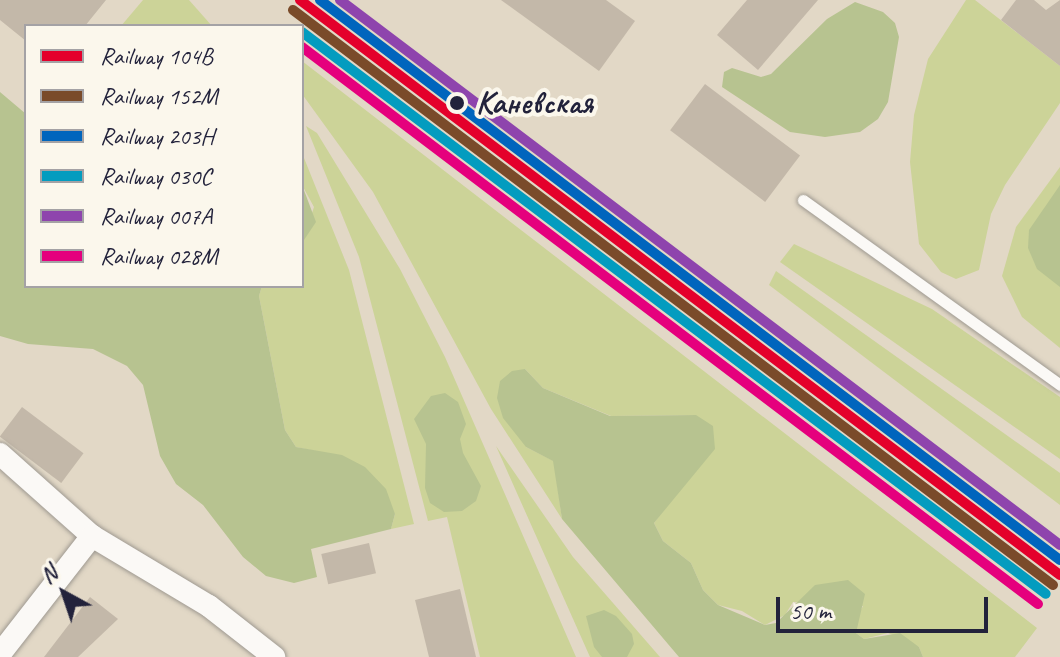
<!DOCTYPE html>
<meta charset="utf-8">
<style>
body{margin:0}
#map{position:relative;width:1060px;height:657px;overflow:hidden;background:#e2d8c6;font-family:Caveat,sans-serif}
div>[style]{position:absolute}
.green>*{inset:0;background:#ccd398}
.forest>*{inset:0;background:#b7c390}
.building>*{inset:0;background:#c3b8a9;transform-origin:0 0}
.roads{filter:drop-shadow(0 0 2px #9e9991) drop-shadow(0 0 2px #9e9991)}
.service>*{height:11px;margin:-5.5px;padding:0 5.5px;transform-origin:5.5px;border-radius:5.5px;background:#fbf9f6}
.minor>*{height:22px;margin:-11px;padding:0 11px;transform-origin:11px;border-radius:11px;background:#fbf9f6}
.rail-1>*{height:10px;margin:-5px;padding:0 5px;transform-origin:5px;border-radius:5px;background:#e4002b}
.rail-2>*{height:10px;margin:-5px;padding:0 5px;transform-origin:5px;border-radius:5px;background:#7a4b2a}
.rail-3>*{height:10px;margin:-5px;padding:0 5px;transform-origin:5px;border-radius:5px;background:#0065bd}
.rail-4>*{height:10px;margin:-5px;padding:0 5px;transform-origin:5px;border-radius:5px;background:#039cbf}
.rail-5>*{height:10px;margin:-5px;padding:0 5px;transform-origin:5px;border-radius:5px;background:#8e44ad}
.rail-6>*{height:10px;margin:-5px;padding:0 5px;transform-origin:5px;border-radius:5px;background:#e5007d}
.dots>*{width:22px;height:22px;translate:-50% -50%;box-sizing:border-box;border:4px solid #fbf7ec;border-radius:50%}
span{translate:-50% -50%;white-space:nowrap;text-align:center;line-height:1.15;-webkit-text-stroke:8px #fbf7ec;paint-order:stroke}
.stop-label{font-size:32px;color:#22223b;font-weight:700}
.left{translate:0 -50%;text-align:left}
.legend{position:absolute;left:24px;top:24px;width:280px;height:264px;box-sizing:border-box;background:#fbf7ec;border:2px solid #a4a2a5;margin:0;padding:10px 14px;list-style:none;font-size:24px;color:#22223b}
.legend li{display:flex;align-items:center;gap:16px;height:40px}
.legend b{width:40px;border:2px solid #a4a2a5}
.north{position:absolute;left:24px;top:553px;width:80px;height:80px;-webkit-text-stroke:6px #fbf7ec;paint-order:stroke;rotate:320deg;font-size:22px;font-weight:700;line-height:32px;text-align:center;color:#22223b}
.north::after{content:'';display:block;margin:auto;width:28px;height:36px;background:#22223b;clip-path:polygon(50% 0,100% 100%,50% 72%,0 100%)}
.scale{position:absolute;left:776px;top:597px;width:212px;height:36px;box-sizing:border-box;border:4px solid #22223b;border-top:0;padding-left:10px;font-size:24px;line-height:28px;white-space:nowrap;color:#22223b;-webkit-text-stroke:6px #fbf7ec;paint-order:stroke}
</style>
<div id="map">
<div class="green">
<i style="clip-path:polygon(143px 0,189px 0,212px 26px,121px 26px)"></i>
<i style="clip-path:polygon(966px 0,975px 0,1060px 66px,1060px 103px,1005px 185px,991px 214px,979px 270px,956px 279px,941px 272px,919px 244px,910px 162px,914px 115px,928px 59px)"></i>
<i style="clip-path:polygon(302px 61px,1037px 628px,1015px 657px,923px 657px,919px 647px,888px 633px,864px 639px,856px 633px,854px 622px,863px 606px,793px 602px,785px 615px,765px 625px,742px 611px,718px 605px,703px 590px,691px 563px,663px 541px,654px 523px,691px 474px,696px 415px,611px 416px,543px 388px,525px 369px,526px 447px,554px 461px,562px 519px,491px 409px,373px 192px,302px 94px)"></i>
<i style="clip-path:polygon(306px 126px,317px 133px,400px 269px,445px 357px,576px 657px,480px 657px,447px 517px,428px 521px,359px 257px)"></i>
<i style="clip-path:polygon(302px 153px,349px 270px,414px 524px,391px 529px,395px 514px,315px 451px,296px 447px,285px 430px,259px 296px,262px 286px,302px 286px,302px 243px,314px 207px,302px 185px)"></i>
<i style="clip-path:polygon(1060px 167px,1060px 348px,1022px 317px,1002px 276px,1016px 227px)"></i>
<i style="clip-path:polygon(794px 244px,932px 309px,1060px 397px,1060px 459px,780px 262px)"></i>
<i style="clip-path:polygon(776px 271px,1060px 473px,1060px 505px,769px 285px)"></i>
<i style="clip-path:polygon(496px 446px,573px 557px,660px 657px,590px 657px)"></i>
</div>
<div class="forest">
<i style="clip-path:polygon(855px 2px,883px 12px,895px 23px,899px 37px,888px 102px,878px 119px,860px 132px,825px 137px,790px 132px,722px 87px,724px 72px,732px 68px,761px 77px,771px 74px,827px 19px)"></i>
<i style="clip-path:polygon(0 92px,26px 114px,26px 286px,262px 286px,259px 296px,285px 430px,296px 447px,342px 455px,365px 467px,386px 489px,395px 514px,391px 529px,311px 549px,317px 577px,294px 583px,266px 576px,243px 557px,203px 505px,176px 484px,160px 456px,143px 385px,127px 366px,93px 349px,28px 344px,0 336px)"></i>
<i style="clip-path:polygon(302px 185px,316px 222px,302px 243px)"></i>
<i style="clip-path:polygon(1060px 185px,1060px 287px,1037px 269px,1028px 248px,1029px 230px)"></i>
<i style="clip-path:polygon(525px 369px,543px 388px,610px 416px,696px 415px,713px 426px,715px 449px,654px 523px,663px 541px,691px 563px,703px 590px,718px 605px,765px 625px,776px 623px,815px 585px,848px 580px,865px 594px,856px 633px,864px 639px,900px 633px,919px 647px,923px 657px,679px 657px,562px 519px,553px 461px,526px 447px,503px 418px,497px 398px,500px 381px,512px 371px)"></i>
<i style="clip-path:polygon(445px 393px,458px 402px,466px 424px,460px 439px,463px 453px,481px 486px,476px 501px,462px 511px,444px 512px,430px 503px,425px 488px,426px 444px,414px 419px,431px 396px)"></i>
<i style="clip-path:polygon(604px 610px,616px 616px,632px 634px,634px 644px,627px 657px,602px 657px,594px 647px,586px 616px)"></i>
</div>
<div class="building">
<i style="clip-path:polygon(0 0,106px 0,85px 26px,26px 26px,26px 41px,0 20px)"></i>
<i style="clip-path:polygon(501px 0,606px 0,635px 21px,599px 71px)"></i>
<i style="clip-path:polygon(747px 0,818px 0,758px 70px,717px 35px)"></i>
<i style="clip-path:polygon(1016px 0,1034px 0,1046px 10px,1060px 0,1060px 66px,1001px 20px)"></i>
<i style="left:705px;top:84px;width:119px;height:58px;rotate:37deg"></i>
<i style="left:22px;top:407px;width:77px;height:37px;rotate:37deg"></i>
<i style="left:369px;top:543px;width:31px;height:49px;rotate:77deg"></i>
<i style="clip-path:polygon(460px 589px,476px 657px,429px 657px,415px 600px)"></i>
<i style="clip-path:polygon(90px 597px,118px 619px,78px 657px,44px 657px)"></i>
</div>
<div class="roads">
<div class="service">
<i style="left:803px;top:200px;width:317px;rotate:35.7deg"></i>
</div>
<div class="minor">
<i style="left:0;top:454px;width:123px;rotate:41.7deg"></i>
<i style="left:92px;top:536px;width:136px;rotate:30.9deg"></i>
<i style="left:209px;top:606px;width:83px;rotate:38.1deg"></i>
<i style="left:0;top:654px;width:150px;rotate:-52.1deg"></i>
</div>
</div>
<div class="rail-1">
<i style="left:300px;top:0;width:953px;rotate:37.11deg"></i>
</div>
<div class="rail-2">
<i style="left:293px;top:10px;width:953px;rotate:37.11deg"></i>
</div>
<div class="rail-3">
<i style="left:320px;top:0;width:928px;rotate:37.12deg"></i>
</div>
<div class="rail-4">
<i style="left:302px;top:32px;width:932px;rotate:37.07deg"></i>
</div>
<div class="rail-5">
<i style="left:340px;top:0;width:903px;rotate:37.12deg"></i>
</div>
<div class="rail-6">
<i style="left:302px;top:47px;width:923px;rotate:37.12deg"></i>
</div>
<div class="dots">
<i style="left:457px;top:103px;background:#22223b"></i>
</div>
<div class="stop-label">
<span class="left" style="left:476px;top:103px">Каневская</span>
</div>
<ul class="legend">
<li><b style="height:10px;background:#e4002b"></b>Railway 104В</li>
<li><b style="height:10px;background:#7a4b2a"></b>Railway 152М</li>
<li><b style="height:10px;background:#0065bd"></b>Railway 203Н</li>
<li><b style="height:10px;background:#039cbf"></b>Railway 030C</li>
<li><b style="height:10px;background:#8e44ad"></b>Railway 007А</li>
<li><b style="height:10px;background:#e5007d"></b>Railway 028М</li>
</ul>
<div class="north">N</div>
<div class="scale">50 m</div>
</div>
